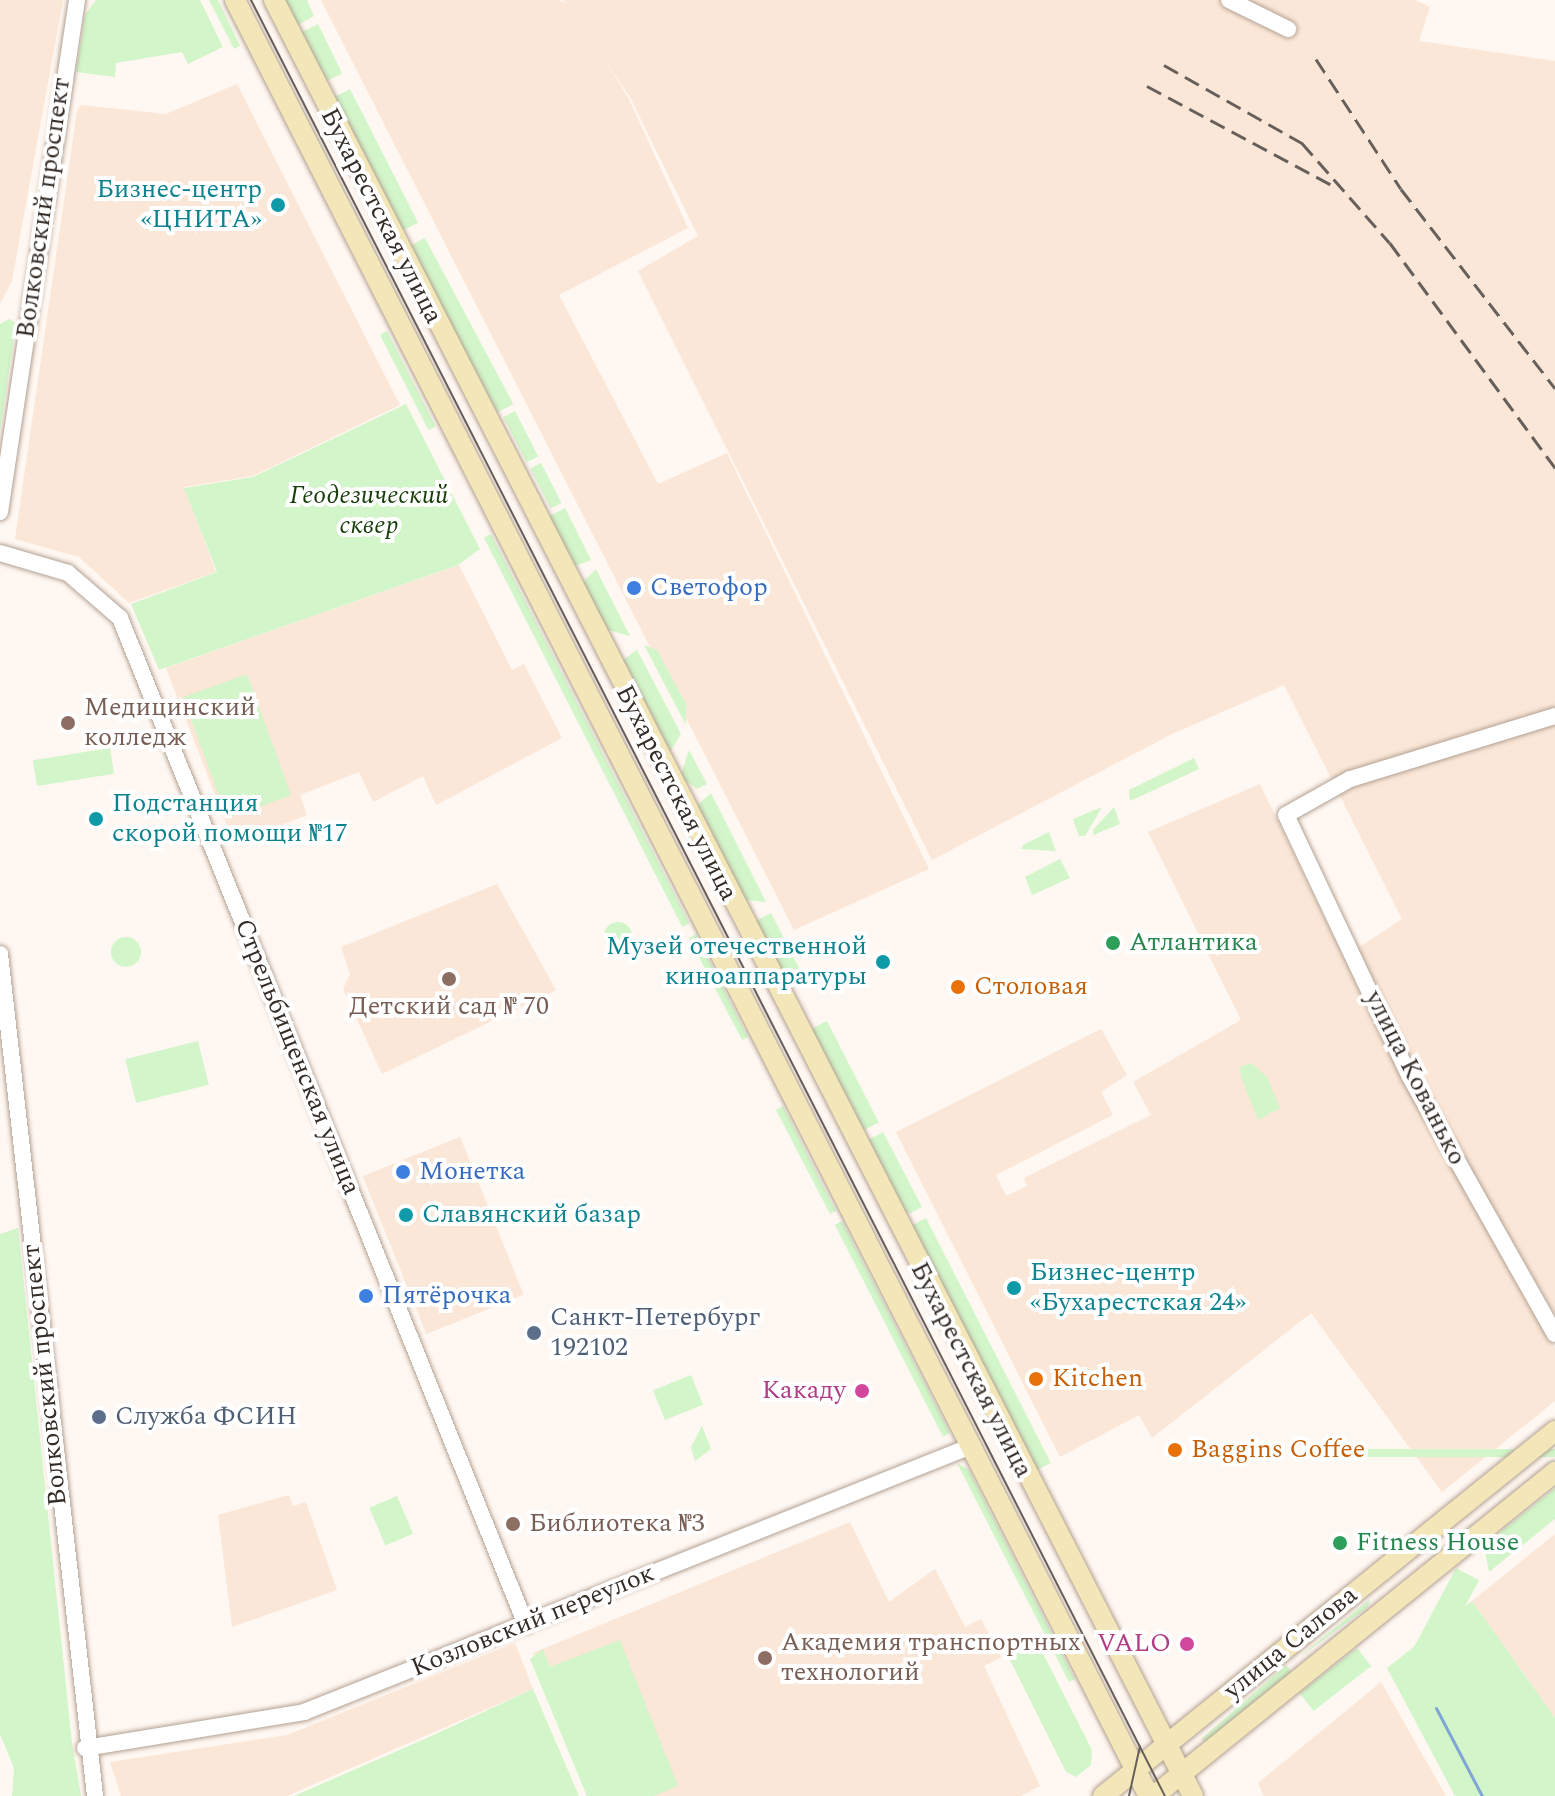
<!DOCTYPE html>
<meta charset="utf-8">
<style>
body{margin:0}
#map{position:relative;width:1555px;height:1796px;overflow:hidden;background:#fff7f1;font-family:Spectral,serif}
div>[style]{position:absolute}
.built>*{inset:0;background:#fbe7d7;transform-origin:0 0}
.green>*{inset:0;background:#d2f5c9;transform-origin:0 0}
.round{border-radius:50%}
.stream>*{height:3px;margin:-1.5px;padding:0 1.5px;transform-origin:1.5px;border-radius:1.5px;background:#81a5d4}
.roads{filter:drop-shadow(0 0 2px #b2a193) drop-shadow(0 0 2px #b2a193)}
.minor>*{height:16px;margin:-8px;padding:0 8px;transform-origin:8px;border-radius:8px;background:#fff}
.major>*{height:20px;margin:-10px;padding:0 10px;transform-origin:10px;border-radius:10px;background:#f3e6b8}
.tram>*{height:2px;margin:-1px;padding:0 1px;transform-origin:1px;border-radius:1px;background:#675f59}
.rail>*{height:3px;margin-top:-1.5px;transform-origin:0;background:repeating-linear-gradient(90deg,#675f59 0 16px,transparent 0 24px)}
.dots>*{width:22px;height:22px;translate:-50% -50%;box-sizing:border-box;border:4px solid #fff;border-radius:50%}
span{translate:-50% -50%;white-space:nowrap;text-align:center;line-height:1.15;-webkit-text-stroke:8px #fff;paint-order:stroke}
.culture-label{font-size:26px;color:#0d838f}
.right{translate:-100% -50%;text-align:right}
.left{translate:0 -50%;text-align:left}
.street-label{font-size:26px;color:#342d27}
.park-label{font-size:26px;color:#183d0b;font-style:italic}
.shop-label{font-size:26px;color:#366cbe}
.education-label{font-size:26px;color:#785e54}
.leisure-label{font-size:26px;color:#27864d}
.food-label{font-size:26px;color:#c56008}
.service-label{font-size:26px;color:#4e5e75}
.hotel-label{font-size:26px;color:#b23c85}
</style>
<div id="map">
<div class="built">
<i style="clip-path:polygon(0 0,63px 0,12px 281px,0 304px)"></i>
<i style="clip-path:polygon(321px 0,559px 0,570px 6px,628px 97px,688px 228px,559px 295px,658px 484px,727px 453px,929px 869px,794px 930px)"></i>
<i style="clip-path:polygon(563px 0,1415px 0,1430px 7px,1419px 41px,1555px 61px,1555px 1315px,1421px 1082px,1358px 948px,1402px 919px,1284px 685px,1172px 734px,932px 860px,638px 271px,698px 236px,630px 97px)"></i>
<i style="clip-path:polygon(237px 84px,400px 405px,253px 476px,184px 487px,216px 572px,129px 603px,79px 557px,15px 539px,77px 111px,81px 105px,166px 114px)"></i>
<i style="clip-path:polygon(459px 565px,512px 670px,524px 664px,562px 738px,436px 805px,423px 776px,373px 802px,359px 772px,300px 795px,307px 815px,234px 844px,166px 668px)"></i>
<i style="clip-path:polygon(1260px 784px,1407px 1089px,1555px 1348px,1555px 1401px,1442px 1492px,1311px 1313px,1152px 1438px,1139px 1415px,1060px 1457px,896px 1132px,1101px 1029px,1127px 1075px,1101px 1092px,1113px 1115px,996px 1175px,1006px 1196px,1027px 1186px,1024px 1178px,1151px 1115px,1133px 1082px,1241px 1020px,1148px 832px)"></i>
<i style="clip-path:polygon(497px 884px,556px 990px,382px 1074px,343px 989px,350px 974px,341px 947px)"></i>
<i style="left:460px;top:1137px;width:170px;height:105px;rotate:68deg"></i>
<i style="clip-path:polygon(289px 1495px,293px 1506px,306px 1502px,337px 1590px,232px 1627px,218px 1515px)"></i>
<i style="clip-path:polygon(850px 1522px,889px 1602px,935px 1569px,965px 1627px,981px 1619px,1001px 1657px,984px 1666px,1040px 1786px,1021px 1796px,587px 1796px,533px 1653px)"></i>
<i style="clip-path:polygon(1555px 1534px,1555px 1718px,1472px 1601px)"></i>
<i style="clip-path:polygon(515px 1643px,533px 1689px,287px 1796px,121px 1796px,110px 1762px,287px 1735px)"></i>
<i style="clip-path:polygon(1381px 1682px,1446px 1796px,1264px 1796px,1258px 1783px)"></i>
</div>
<div class="green">
<i style="clip-path:polygon(96px 0,200px 0,223px 47px,188px 64px,182px 52px,116px 63px,115px 77px,76px 72px,85px 15px)"></i>
<i style="clip-path:polygon(209px 0,218px 0,240px 46px,234px 49px)"></i>
<i style="clip-path:polygon(285px 0,307px 0,314px 16px,296px 26px)"></i>
<i style="left:318px;top:24px;width:55px;height:21px;rotate:64deg"></i>
<i style="left:350px;top:89px;width:150px;height:19px;rotate:63deg"></i>
<i style="left:425px;top:238px;width:188px;height:18px;rotate:62deg"></i>
<i style="clip-path:polygon(9px 319px,16px 323px,0 432px,0 324px)"></i>
<i style="left:387px;top:331px;width:107px;height:8px;rotate:63deg"></i>
<i style="clip-path:polygon(406px 404px,480px 549px,458px 565px,159px 670px,131px 604px,217px 572px,184px 488px,253px 477px)"></i>
<i style="left:515px;top:411px;width:51px;height:13px;rotate:63deg"></i>
<i style="left:541px;top:463px;width:45px;height:12px;rotate:63deg"></i>
<i style="clip-path:polygon(565px 508px,591px 560px,576px 566px,547px 517px)"></i>
<i style="left:491px;top:534px;width:437px;height:8px;rotate:63deg"></i>
<i style="clip-path:polygon(596px 569px,630px 636px,604px 629px,581px 584px)"></i>
<i style="clip-path:polygon(644px 645px,657px 650px,686px 704px,686px 725px)"></i>
<i style="clip-path:polygon(637px 650px,681px 734px,670px 752px,623px 660px)"></i>
<i style="left:247px;top:674px;width:129px;height:68px;rotate:70deg"></i>
<i style="left:110px;top:748px;width:26px;height:78px;rotate:81deg"></i>
<i style="clip-path:polygon(689px 750px,707px 784px,697px 789px,680px 777px)"></i>
<i style="clip-path:polygon(1194px 758px,1199px 769px,1130px 801px,1129px 790px)"></i>
<i style="clip-path:polygon(711px 793px,766px 902px,743px 900px,695px 807px)"></i>
<i style="clip-path:polygon(1102px 807px,1085px 836px,1079px 836px,1073px 819px)"></i>
<i style="clip-path:polygon(1114px 807px,1120px 824px,1093px 835px,1093px 830px)"></i>
<i style="clip-path:polygon(1049px 832px,1056px 851px,1021px 849px,1023px 845px)"></i>
<i style="clip-path:polygon(1060px 859px,1070px 878px,1032px 895px,1025px 877px)"></i>
<i style="left:771px;top:913px;width:72px;height:20px;rotate:63deg"></i>
<i class="round" style="left:604px;top:922px;width:28px;height:28px"></i>
<i style="clip-path:polygon(696px 934px,748px 1037px,742px 1040px,689px 938px)"></i>
<i class="round" style="left:111px;top:937px;width:30px;height:30px"></i>
<i style="left:827px;top:1021px;width:114px;height:20px;rotate:63deg"></i>
<i style="left:198px;top:1041px;width:45px;height:75px;rotate:76deg"></i>
<i style="clip-path:polygon(1251px 1063px,1267px 1077px,1280px 1108px,1258px 1120px,1241px 1077px,1240px 1067px)"></i>
<i style="clip-path:polygon(783px 1106px,836px 1211px,830px 1214px,776px 1110px)"></i>
<i style="clip-path:polygon(883px 1132px,922px 1207px,911px 1213px,902px 1212px,866px 1141px)"></i>
<i style="left:926px;top:1218px;width:275px;height:18px;rotate:63deg"></i>
<i style="left:842px;top:1221px;width:238px;height:8px;rotate:63deg"></i>
<i style="clip-path:polygon(18px 1228px,72px 1743px,81px 1796px,12px 1796px,14px 1768px,0 1734px,0 1234px)"></i>
<i style="left:691px;top:1375px;width:32px;height:41px;rotate:68deg"></i>
<i style="clip-path:polygon(702px 1426px,711px 1449px,695px 1461px,691px 1447px)"></i>
<i style="left:1555px;top:1449px;width:8px;height:214px;rotate:90deg"></i>
<i style="clip-path:polygon(957px 1463px,969px 1470px,1075px 1679px,1069px 1682px)"></i>
<i style="clip-path:polygon(1555px 1488px,1555px 1519px,1489px 1572px,1484px 1545px)"></i>
<i style="left:397px;top:1496px;width:41px;height:30px;rotate:67deg"></i>
<i style="left:1456px;top:1568px;width:26px;height:112px;rotate:28deg"></i>
<i style="clip-path:polygon(1370px 1599px,1368px 1607px,1303px 1655px,1303px 1654px)"></i>
<i style="clip-path:polygon(1472px 1601px,1555px 1718px,1555px 1796px,1455px 1796px,1387px 1668px)"></i>
<i style="clip-path:polygon(1033px 1634px,1092px 1750px,1091px 1765px,1076px 1777px,1066px 1772px,1004px 1648px)"></i>
<i style="clip-path:polygon(620px 1640px,678px 1786px,653px 1796px,587px 1796px,530px 1659px,543px 1649px,550px 1667px)"></i>
<i style="left:1357px;top:1648px;width:23px;height:73px;rotate:52deg"></i>
<i style="left:1286px;top:1665px;width:9px;height:112px;rotate:49deg"></i>
<i style="clip-path:polygon(533px 1689px,579px 1796px,294px 1796px,427px 1738px)"></i>
</div>
<div class="stream">
<i style="left:1436px;top:1708px;width:99px;rotate:62.4deg"></i>
</div>
<div class="roads">
<div class="minor">
<i style="left:1229px;top:0;width:66px;rotate:26.2deg"></i>
<i style="left:0;top:512px;width:518px;rotate:-81.45deg"></i>
<i style="left:0;top:553px;width:71px;rotate:16.4deg"></i>
<i style="left:68px;top:573px;width:69px;rotate:40.9deg"></i>
<i style="left:120px;top:618px;width:1086px;rotate:68.04deg"></i>
<i style="left:1555px;top:716px;width:214px;rotate:162.9deg"></i>
<i style="left:1350px;top:779px;width:73px;rotate:150.6deg"></i>
<i style="left:1286px;top:815px;width:290px;rotate:64.7deg"></i>
<i style="left:1410px;top:1077px;width:295px;rotate:60.6deg"></i>
<i style="left:0;top:954px;width:847px;rotate:83.56deg"></i>
<i style="left:85px;top:1748px;width:222px;rotate:-9.3deg"></i>
<i style="left:304px;top:1712px;width:716px;rotate:-21.73deg"></i>
</div>
<div class="major">
<i style="left:235px;top:0;width:2015px;rotate:63.03deg"></i>
<i style="left:274px;top:0;width:2017px;rotate:62.9deg"></i>
<i style="left:1103px;top:1796px;width:581px;rotate:-38.92deg"></i>
<i style="left:1154px;top:1796px;width:516px;rotate:-38.94deg"></i>
</div>
</div>
<div class="tram">
<i style="left:251px;top:0;width:2015px;rotate:63.03deg"></i>
<i style="left:1129px;top:1796px;width:51px;rotate:-77.6deg"></i>
</div>
<div class="rail">
<i style="left:1316px;top:59px;width:155px;rotate:56.8deg"></i>
<i style="left:1401px;top:189px;width:252px;rotate:52.3deg"></i>
<i style="left:1164px;top:65px;width:159px;rotate:29.5deg"></i>
<i style="left:1302px;top:143px;width:133px;rotate:48.7deg"></i>
<i style="left:1390px;top:243px;width:279px;rotate:53.7deg"></i>
<i style="left:1147px;top:86px;width:213px;rotate:28.2deg"></i>
</div>
<div class="dots">
<i style="left:278px;top:205px;background:#0f9aa8"></i>
<i style="left:634px;top:588px;background:#3f7fe0"></i>
<i style="left:68px;top:723px;background:#8d6e63"></i>
<i style="left:96px;top:819px;background:#0f9aa8"></i>
<i style="left:1113px;top:943px;background:#2e9e5b"></i>
<i style="left:883px;top:962px;background:#0f9aa8"></i>
<i style="left:449px;top:979px;background:#8d6e63"></i>
<i style="left:958px;top:987px;background:#e8710a"></i>
<i style="left:403px;top:1172px;background:#3f7fe0"></i>
<i style="left:406px;top:1215px;background:#0f9aa8"></i>
<i style="left:1014px;top:1288px;background:#0f9aa8"></i>
<i style="left:366px;top:1296px;background:#3f7fe0"></i>
<i style="left:534px;top:1333px;background:#5c6f8a"></i>
<i style="left:1036px;top:1379px;background:#e8710a"></i>
<i style="left:862px;top:1391px;background:#d1479c"></i>
<i style="left:99px;top:1417px;background:#5c6f8a"></i>
<i style="left:1175px;top:1450px;background:#e8710a"></i>
<i style="left:513px;top:1524px;background:#8d6e63"></i>
<i style="left:1340px;top:1543px;background:#2e9e5b"></i>
<i style="left:1187px;top:1644px;background:#d1479c"></i>
<i style="left:765px;top:1658px;background:#8d6e63"></i>
</div>
<div class="culture-label">
<span class="right" style="left:262px;top:205px">Бизнес-центр<br>«ЦНИТА»</span>
<span class="left" style="left:112px;top:819px">Подстанция<br>скорой помощи №17</span>
<span class="right" style="left:867px;top:962px">Музей отечественной<br>киноаппаратуры</span>
<span class="left" style="left:422px;top:1215px">Славянский базар</span>
<span class="left" style="left:1030px;top:1288px">Бизнес-центр<br>«Бухарестская 24»</span>
</div>
<div class="street-label">
<span style="left:44px;top:208px;rotate:-82deg">Волковский проспект</span>
<span style="left:381px;top:216px;rotate:63deg">Бухарестская улица</span>
<span style="left:676px;top:793px;rotate:63deg">Бухарестская улица</span>
<span style="left:297px;top:1057px;rotate:68deg">Стрельбищенская улица</span>
<span style="left:1415px;top:1078px;rotate:63deg">улица Кованько</span>
<span style="left:971px;top:1370px;rotate:63deg">Бухарестская улица</span>
<span style="left:45px;top:1375px;rotate:-96deg">Волковский проспект</span>
<span style="left:533px;top:1621px;rotate:-22deg">Козловский переулок</span>
<span style="left:1291px;top:1643px;rotate:-39deg">улица Салова</span>
</div>
<div class="park-label">
<span style="left:369px;top:511px">Геодезический<br>сквер</span>
</div>
<div class="shop-label">
<span class="left" style="left:650px;top:588px">Светофор</span>
<span class="left" style="left:419px;top:1172px">Монетка</span>
<span class="left" style="left:382px;top:1296px">Пятёрочка</span>
</div>
<div class="education-label">
<span class="left" style="left:84px;top:723px">Медицинский<br>колледж</span>
<span style="left:449px;top:1007px">Детский сад № 70</span>
<span class="left" style="left:529px;top:1524px">Библиотека №3</span>
<span class="left" style="left:781px;top:1658px">Академия транспортных<br>технологий</span>
</div>
<div class="leisure-label">
<span class="left" style="left:1129px;top:943px">Атлантика</span>
<span class="left" style="left:1356px;top:1543px">Fitness House</span>
</div>
<div class="food-label">
<span class="left" style="left:974px;top:987px">Столовая</span>
<span class="left" style="left:1052px;top:1379px">Kitchen</span>
<span class="left" style="left:1191px;top:1450px">Baggins Coffee</span>
</div>
<div class="service-label">
<span class="left" style="left:550px;top:1333px">Санкт-Петербург<br>192102</span>
<span class="left" style="left:115px;top:1417px">Служба ФСИН</span>
</div>
<div class="hotel-label">
<span class="right" style="left:846px;top:1391px">Какаду</span>
<span class="right" style="left:1171px;top:1644px">VALO</span>
</div>
</div>
